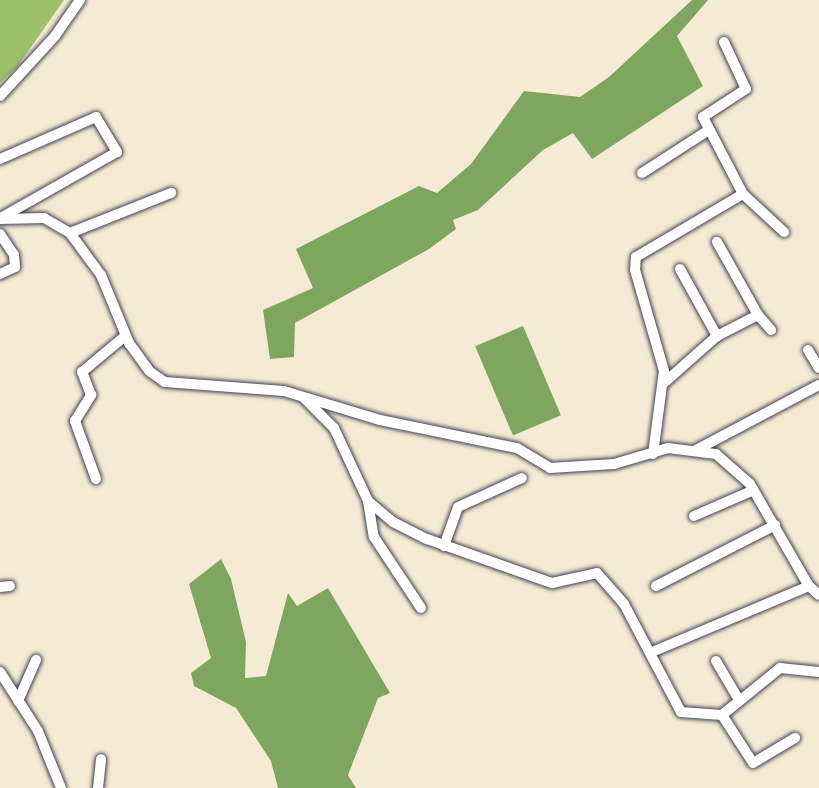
<!DOCTYPE html>
<style>
body{margin:0}
#map{position:relative;width:819px;height:788px;overflow:hidden;background:#f5ebd5;font-family:Pangolin,sans-serif}
div>[style]{position:absolute}
.green>*{inset:0;background:#9dc06a}
.forest>*{inset:0;background:#7ea65e;transform-origin:0 0}
.roads{filter:drop-shadow(0 0 2px #424052) drop-shadow(0 0 2px #424052)}
.minor>*{height:10px;margin:-5px;padding:0 5px;transform-origin:5px;border-radius:5px;background:#fff}
span{translate:-50% -50%;white-space:nowrap;text-align:center;line-height:1.15;-webkit-text-stroke:5px #fdfcf7;paint-order:stroke}
</style>
<div id="map">
<div class="green">
<i style="clip-path:polygon(0 0,64px 0,17px 67px,0 83px)"></i>
</div>
<div class="forest">
<i style="clip-path:polygon(692px 0,708px 0,677px 36px,703px 86px,592px 159px,573px 133px,543px 150px,478px 210px,453px 220px,456px 229px,429px 249px,295px 323px,294px 357px,270px 359px,263px 310px,313px 288px,296px 249px,419px 186px,437px 193px,471px 164px,524px 91px,580px 97px,609px 77px)"></i>
<i style="left:523px;top:326px;width:97px;height:52px;rotate:67deg"></i>
<i style="clip-path:polygon(221px 559px,231px 579px,246px 642px,245px 678px,266px 676px,288px 593px,297px 606px,328px 588px,390px 693px,378px 698px,348px 775px,356px 788px,278px 788px,271px 761px,236px 708px,194px 686px,191px 673px,211px 658px,189px 584px)"></i>
</div>
<div class="roads">
<div class="minor">
<i style="left:0;top:96px;width:81px;rotate:-47.5deg"></i>
<i style="left:55px;top:36px;width:44px;rotate:-55.2deg"></i>
<i style="left:0;top:159px;width:105px;rotate:-23.6deg"></i>
<i style="left:96px;top:117px;width:41px;rotate:59deg"></i>
<i style="left:117px;top:152px;width:132px;rotate:150.5deg"></i>
<i style="left:642px;top:173px;width:80px;rotate:-32.7deg"></i>
<i style="left:743px;top:194px;width:56px;rotate:42.8deg"></i>
<i style="left:0;top:219px;width:44px;rotate:-1.3deg"></i>
<i style="left:44px;top:218px;width:30px;rotate:30deg"></i>
<i style="left:70px;top:233px;width:52px;rotate:53.6deg"></i>
<i style="left:101px;top:275px;width:74px;rotate:67.6deg"></i>
<i style="left:129px;top:343px;width:34px;rotate:54deg"></i>
<i style="left:149px;top:371px;width:19px;rotate:35deg"></i>
<i style="left:165px;top:382px;width:119px;rotate:4.3deg"></i>
<i style="left:284px;top:391px;width:100px;rotate:16.8deg"></i>
<i style="left:380px;top:420px;width:140px;rotate:11.6deg"></i>
<i style="left:517px;top:448px;width:39px;rotate:31deg"></i>
<i style="left:550px;top:468px;width:64px;rotate:-3.6deg"></i>
<i style="left:614px;top:464px;width:56px;rotate:-16.5deg"></i>
<i style="left:668px;top:448px;width:48px;rotate:7.1deg"></i>
<i style="left:716px;top:454px;width:45px;rotate:41.4deg"></i>
<i style="left:750px;top:484px;width:118px;rotate:60deg"></i>
<i style="left:809px;top:586px;width:13px;rotate:42deg"></i>
<i style="left:70px;top:233px;width:109px;rotate:-21.6deg"></i>
<i style="left:0;top:234px;width:25px;rotate:56deg"></i>
<i style="left:14px;top:255px;width:12px;rotate:85deg"></i>
<i style="left:15px;top:267px;width:17px;rotate:155deg"></i>
<i style="left:680px;top:269px;width:77px;rotate:61.1deg"></i>
<i style="left:758px;top:315px;width:20px;rotate:49deg"></i>
<i style="left:808px;top:350px;width:21px;rotate:59deg"></i>
<i style="left:665px;top:382px;width:69px;rotate:-41.5deg"></i>
<i style="left:717px;top:336px;width:46px;rotate:-27.1deg"></i>
<i style="left:758px;top:315px;width:84px;rotate:-119.3deg"></i>
<i style="left:304px;top:398px;width:42px;rotate:45deg"></i>
<i style="left:334px;top:428px;width:81px;rotate:65deg"></i>
<i style="left:368px;top:501px;width:33px;rotate:40deg"></i>
<i style="left:393px;top:522px;width:38px;rotate:27deg"></i>
<i style="left:427px;top:539px;width:133px;rotate:19.4deg"></i>
<i style="left:552px;top:583px;width:46px;rotate:-12.5deg"></i>
<i style="left:597px;top:573px;width:41px;rotate:48.9deg"></i>
<i style="left:624px;top:604px;width:122px;rotate:62.2deg"></i>
<i style="left:681px;top:712px;width:41px;rotate:4.2deg"></i>
<i style="left:722px;top:715px;width:75px;rotate:-39deg"></i>
<i style="left:780px;top:668px;width:39px;rotate:6deg"></i>
<i style="left:696px;top:450px;width:139px;rotate:-27.9deg"></i>
<i style="left:653px;top:454px;width:84px;rotate:-82.5deg"></i>
<i style="left:664px;top:371px;width:105px;rotate:-106deg"></i>
<i style="left:635px;top:270px;width:13px;rotate:-86deg"></i>
<i style="left:636px;top:257px;width:124px;rotate:-30.5deg"></i>
<i style="left:743px;top:194px;width:87px;rotate:-117.5deg"></i>
<i style="left:703px;top:117px;width:51px;rotate:-33.1deg"></i>
<i style="left:746px;top:89px;width:52px;rotate:-115.1deg"></i>
<i style="left:96px;top:479px;width:62px;rotate:-109.9deg"></i>
<i style="left:75px;top:421px;width:31px;rotate:-58deg"></i>
<i style="left:91px;top:395px;width:25px;rotate:-111deg"></i>
<i style="left:82px;top:372px;width:56px;rotate:-39.9deg"></i>
<i style="left:368px;top:501px;width:36px;rotate:81deg"></i>
<i style="left:374px;top:537px;width:85px;rotate:56.5deg"></i>
<i style="left:694px;top:516px;width:65px;rotate:-23.4deg"></i>
<i style="left:444px;top:546px;width:41px;rotate:-70.3deg"></i>
<i style="left:458px;top:507px;width:70px;rotate:-24.4deg"></i>
<i style="left:656px;top:586px;width:134px;rotate:-27.1deg"></i>
<i style="left:0;top:587px;width:10px;rotate:-6deg"></i>
<i style="left:652px;top:652px;width:170px;rotate:-22.8deg"></i>
<i style="left:716px;top:661px;width:45px;rotate:59.5deg"></i>
<i style="left:0;top:672px;width:70px;rotate:57.2deg"></i>
<i style="left:38px;top:731px;width:61px;rotate:68deg"></i>
<i style="left:18px;top:701px;width:45px;rotate:-66.3deg"></i>
<i style="left:722px;top:715px;width:57px;rotate:57.1deg"></i>
<i style="left:753px;top:763px;width:49px;rotate:-30.8deg"></i>
<i style="left:98px;top:788px;width:29px;rotate:-84deg"></i>
</div>
</div>
</div>
